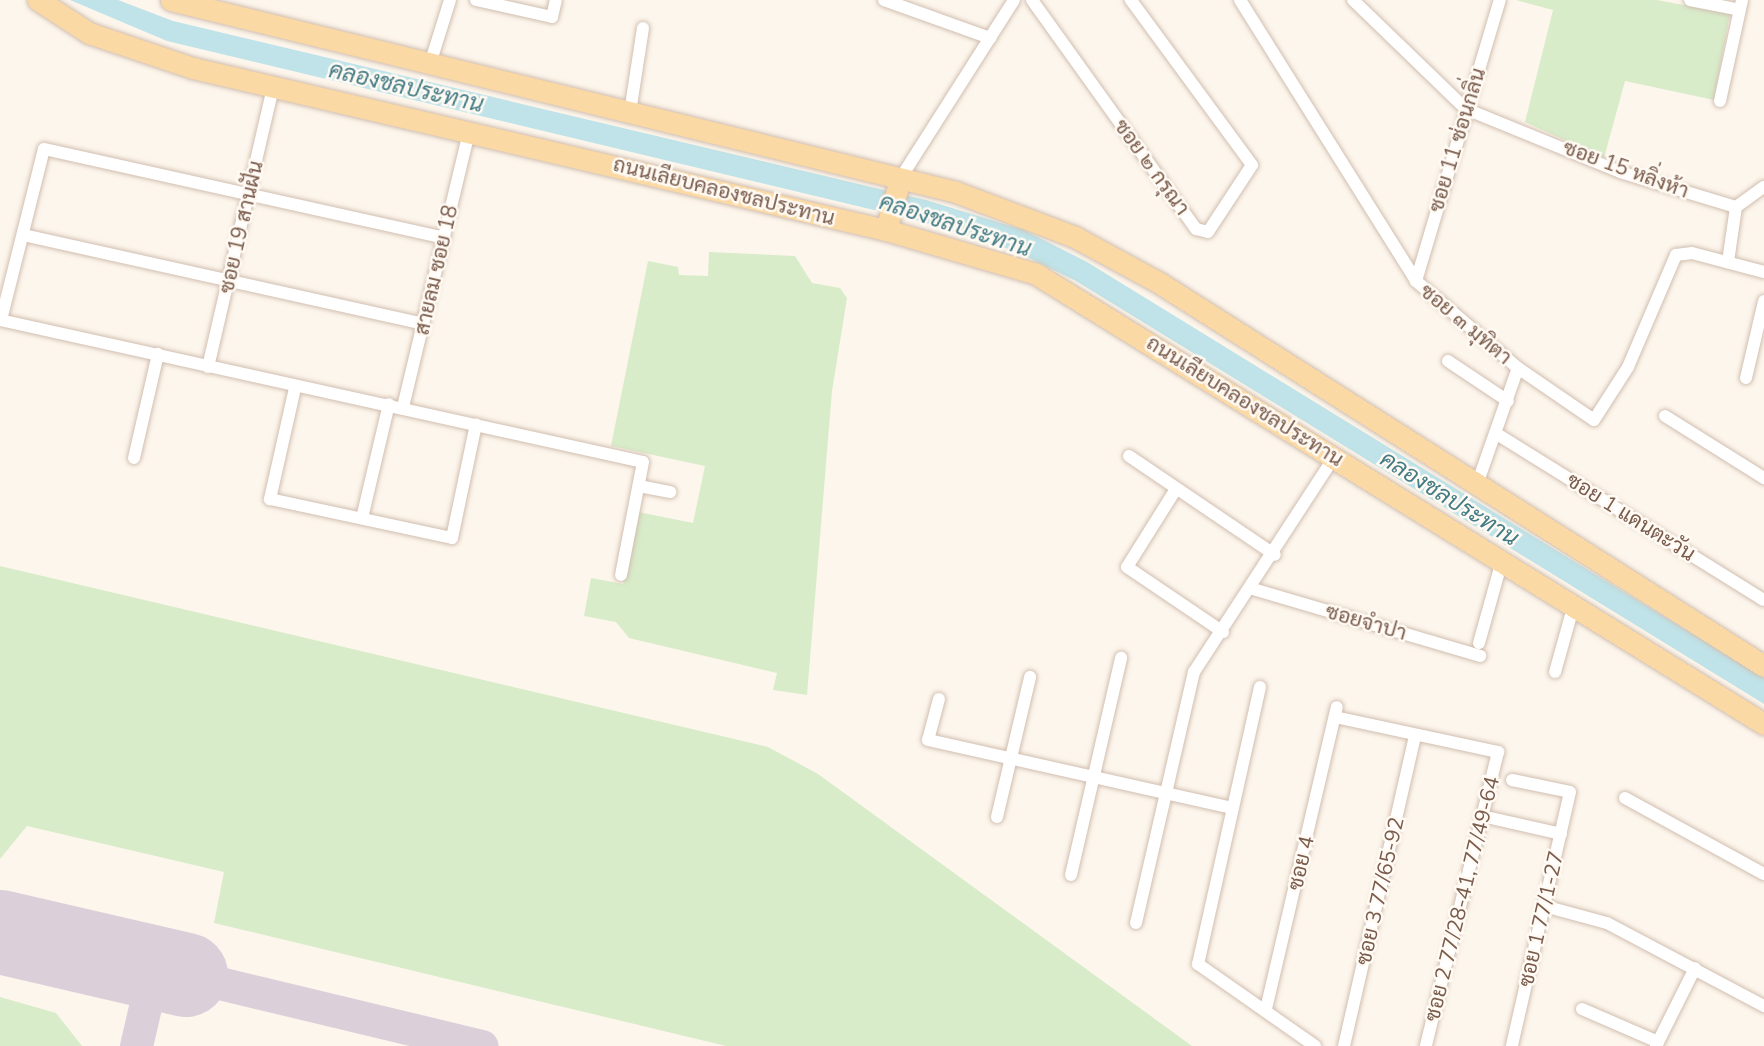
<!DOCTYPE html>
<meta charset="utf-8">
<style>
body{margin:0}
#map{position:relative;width:1764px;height:1046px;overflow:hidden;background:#fdf6ec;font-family:"Nunito Sans",Sarabun,sans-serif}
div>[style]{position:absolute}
.green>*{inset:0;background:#d8ecc9}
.water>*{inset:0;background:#bfe3e8}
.taxiway>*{height:33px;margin:-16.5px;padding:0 16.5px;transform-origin:16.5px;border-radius:16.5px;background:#dbcfda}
.runway>*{height:84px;margin:-42px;padding:0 42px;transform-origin:42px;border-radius:42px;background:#dbcfda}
.roads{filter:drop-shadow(0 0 2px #d1beb0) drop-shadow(0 0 2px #d1beb0)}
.street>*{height:12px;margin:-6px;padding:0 6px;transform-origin:6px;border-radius:6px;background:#fff}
.primary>*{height:21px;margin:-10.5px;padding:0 10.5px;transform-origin:10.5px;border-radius:10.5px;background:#fbd9a5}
span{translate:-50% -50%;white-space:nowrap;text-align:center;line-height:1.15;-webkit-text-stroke:5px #fffaf3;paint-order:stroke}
.street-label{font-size:21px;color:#7a5c4d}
.water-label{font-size:23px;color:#437c86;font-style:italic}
</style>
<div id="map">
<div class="green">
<i style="clip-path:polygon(1516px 0,1657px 0,1730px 14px,1714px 100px,1625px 81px,1604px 158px,1525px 122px,1553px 10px)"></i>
<i style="clip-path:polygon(709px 252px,795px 256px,812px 283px,840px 288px,847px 298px,832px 391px,807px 695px,773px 690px,777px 673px,629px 638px,616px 622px,584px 616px,591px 578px,623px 584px,638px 512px,693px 523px,705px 466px,611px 446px,648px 261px,678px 267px,679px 275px,708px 276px)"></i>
<i style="clip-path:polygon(0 566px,768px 747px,818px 774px,1192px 1046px,726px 1046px,214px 923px,224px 872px,27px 826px,0 859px)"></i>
<i style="clip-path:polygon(0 997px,56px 1013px,82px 1046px,0 1046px)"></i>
</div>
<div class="water">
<i style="clip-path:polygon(70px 0,118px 0,173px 21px,926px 200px,1024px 230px,1087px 262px,1764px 678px,1764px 704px,1076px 281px,1015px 251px,920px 221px,167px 41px)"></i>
</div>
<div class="taxiway">
<i style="left:186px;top:975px;width:304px;rotate:13.5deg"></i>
<i style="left:136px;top:1046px;width:80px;rotate:-77deg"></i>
</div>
<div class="runway">
<i style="left:0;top:932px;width:191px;rotate:13deg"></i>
</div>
<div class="roads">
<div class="street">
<i style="left:476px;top:0;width:78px;rotate:12.6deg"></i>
<i style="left:552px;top:17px;width:17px;rotate:-77deg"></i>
<i style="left:884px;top:0;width:113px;rotate:19.7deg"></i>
<i style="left:1032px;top:0;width:282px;rotate:54.4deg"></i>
<i style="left:1196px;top:229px;width:12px;rotate:14deg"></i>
<i style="left:1208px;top:232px;width:80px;rotate:-56.7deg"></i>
<i style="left:1252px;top:165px;width:205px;rotate:-126.3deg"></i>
<i style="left:1240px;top:0;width:332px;rotate:57.9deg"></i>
<i style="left:1416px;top:281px;width:134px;rotate:40.5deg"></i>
<i style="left:1518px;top:368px;width:92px;rotate:34.4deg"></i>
<i style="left:1594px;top:420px;width:63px;rotate:-57.3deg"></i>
<i style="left:1628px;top:367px;width:122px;rotate:-66.8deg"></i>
<i style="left:1676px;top:255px;width:16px;rotate:-7deg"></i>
<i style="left:1692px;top:253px;width:74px;rotate:14.8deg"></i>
<i style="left:1353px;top:0;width:157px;rotate:44deg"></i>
<i style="left:1466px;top:109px;width:166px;rotate:22.2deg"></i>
<i style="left:1620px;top:172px;width:121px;rotate:16.8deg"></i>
<i style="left:1736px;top:207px;width:56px;rotate:98.3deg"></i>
<i style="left:1690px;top:0;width:47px;rotate:11.1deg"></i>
<i style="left:430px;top:64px;width:67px;rotate:-72.6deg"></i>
<i style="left:1720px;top:101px;width:103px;rotate:-77.7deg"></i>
<i style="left:630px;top:112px;width:85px;rotate:-81.2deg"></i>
<i style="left:900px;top:179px;width:212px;rotate:-57.5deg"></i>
<i style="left:1736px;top:207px;width:34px;rotate:-36deg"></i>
<i style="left:23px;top:235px;width:410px;rotate:12.5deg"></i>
<i style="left:1416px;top:281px;width:293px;rotate:-73.4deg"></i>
<i style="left:0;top:320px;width:658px;rotate:12.45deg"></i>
<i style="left:643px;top:462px;width:115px;rotate:101deg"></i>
<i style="left:1px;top:320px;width:176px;rotate:-75.9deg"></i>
<i style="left:44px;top:149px;width:410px;rotate:12.5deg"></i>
<i style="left:1448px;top:361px;width:72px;rotate:33.7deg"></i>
<i style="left:208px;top:367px;width:287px;rotate:-76.9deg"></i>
<i style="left:1746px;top:378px;width:79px;rotate:-76.8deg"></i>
<i style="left:295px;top:388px;width:114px;rotate:102.7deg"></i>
<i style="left:270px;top:499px;width:186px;rotate:12.1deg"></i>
<i style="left:452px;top:538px;width:116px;rotate:-78.1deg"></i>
<i style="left:403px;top:407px;width:283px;rotate:-76.5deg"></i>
<i style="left:1665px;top:416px;width:117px;rotate:32.1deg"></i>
<i style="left:1497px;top:434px;width:314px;rotate:31.9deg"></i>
<i style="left:1129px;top:456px;width:176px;rotate:34.1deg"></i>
<i style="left:134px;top:458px;width:107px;rotate:-77deg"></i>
<i style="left:639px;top:486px;width:32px;rotate:11deg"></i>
<i style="left:1476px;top:487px;width:126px;rotate:-70.6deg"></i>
<i style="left:1176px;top:489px;width:92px;rotate:122.1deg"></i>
<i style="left:1127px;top:567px;width:116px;rotate:34.1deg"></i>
<i style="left:362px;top:518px;width:117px;rotate:-76.7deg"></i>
<i style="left:1253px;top:589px;width:237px;rotate:16.4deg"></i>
<i style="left:1479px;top:643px;width:82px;rotate:-74.4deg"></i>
<i style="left:1555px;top:672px;width:66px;rotate:-74.3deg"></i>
<i style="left:1260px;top:687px;width:284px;rotate:102.6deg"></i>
<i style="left:1198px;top:964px;width:143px;rotate:35deg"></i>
<i style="left:939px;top:699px;width:42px;rotate:105deg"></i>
<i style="left:928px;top:740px;width:312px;rotate:12.6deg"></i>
<i style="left:1335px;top:717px;width:167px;rotate:12.1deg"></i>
<i style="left:1498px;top:752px;width:303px;rotate:103.8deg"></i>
<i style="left:1512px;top:780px;width:59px;rotate:11.7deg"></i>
<i style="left:1570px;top:792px;width:261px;rotate:102.9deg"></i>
<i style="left:1625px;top:798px;width:158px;rotate:28.7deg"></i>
<i style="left:1482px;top:816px;width:81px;rotate:12.8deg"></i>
<i style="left:997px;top:817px;width:144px;rotate:-76.7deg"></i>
<i style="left:1071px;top:875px;width:223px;rotate:-77deg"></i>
<i style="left:1544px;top:906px;width:65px;rotate:15.1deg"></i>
<i style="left:1607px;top:923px;width:178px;rotate:27.9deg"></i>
<i style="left:1136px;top:923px;width:258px;rotate:-77deg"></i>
<i style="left:1194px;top:672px;width:257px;rotate:-56.9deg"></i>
<i style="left:1266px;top:1009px;width:310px;rotate:-76.8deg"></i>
<i style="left:1582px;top:1009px;width:83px;rotate:23.5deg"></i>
<i style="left:1344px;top:1046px;width:319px;rotate:-77.1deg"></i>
<i style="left:1656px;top:1046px;width:87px;rotate:-63.4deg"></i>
</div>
<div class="primary">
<i style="left:38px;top:0;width:61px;rotate:32.9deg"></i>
<i style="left:89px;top:33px;width:110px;rotate:18.6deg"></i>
<i style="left:193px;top:68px;width:712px;rotate:13.16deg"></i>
<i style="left:886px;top:230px;width:156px;rotate:16.3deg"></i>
<i style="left:1036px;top:274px;width:856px;rotate:31.72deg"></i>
<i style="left:171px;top:0;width:808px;rotate:13.74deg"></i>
<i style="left:956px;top:192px;width:127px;rotate:20.7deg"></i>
<i style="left:1075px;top:237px;width:94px;rotate:28.5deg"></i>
<i style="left:1158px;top:282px;width:717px;rotate:32.36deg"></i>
<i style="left:886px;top:230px;width:53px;rotate:-74.6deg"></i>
</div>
</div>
<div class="street-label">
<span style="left:1457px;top:140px;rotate:-73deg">ซอย 11 ซ่อนกลิ่น</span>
<span style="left:1152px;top:167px;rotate:54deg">ซอย ๒ กรุณา</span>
<span style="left:1626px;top:169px;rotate:20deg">ซอย 15 หลิ่งห้า</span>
<span style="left:724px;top:191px;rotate:14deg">ถนนเลียบคลองชลประทาน</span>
<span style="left:241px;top:227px;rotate:-77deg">ซอย 19 สานฝัน</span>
<span style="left:436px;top:270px;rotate:-77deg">สายลม ซอย 18</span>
<span style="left:1466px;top:324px;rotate:40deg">ซอย ๓ มุทิตา</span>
<span style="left:1245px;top:401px;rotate:32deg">ถนนเลียบคลองชลประทาน</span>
<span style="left:1631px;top:517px;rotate:32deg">ซอย 1 แดนตะวัน</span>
<span style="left:1366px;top:622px;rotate:16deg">ซอยจำปา</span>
<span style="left:1301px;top:863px;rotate:-77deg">ซอย 4</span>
<span style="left:1380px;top:891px;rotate:-77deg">ซอย 3 77/65-92</span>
<span style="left:1462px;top:899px;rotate:-76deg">ซอย 2 77/28-41, 77/49-64</span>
<span style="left:1541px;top:919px;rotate:-77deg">ซอย 1 77/1-27</span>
</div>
<div class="water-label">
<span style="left:406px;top:88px;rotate:13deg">คลองชลประทาน</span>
<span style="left:955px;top:226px;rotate:18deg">คลองชลประทาน</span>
<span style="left:1449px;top:499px;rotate:32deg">คลองชลประทาน</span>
</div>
</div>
